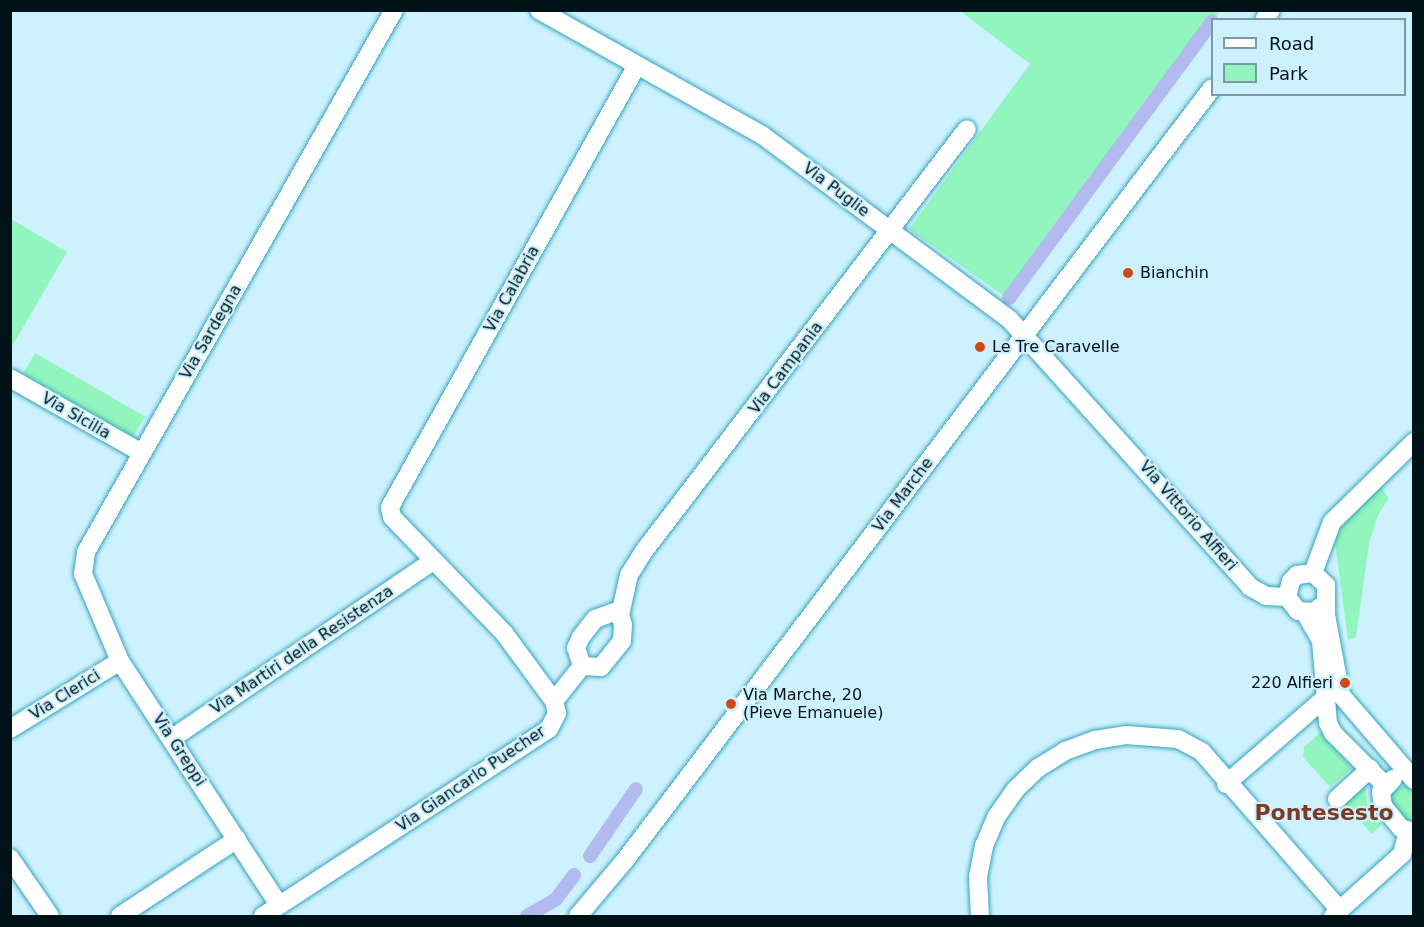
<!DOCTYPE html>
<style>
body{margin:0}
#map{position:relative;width:1424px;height:927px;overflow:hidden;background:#cdf2fe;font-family:"DejaVu Sans",sans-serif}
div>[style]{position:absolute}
.green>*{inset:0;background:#91f5bd;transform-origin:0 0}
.canal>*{height:14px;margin:-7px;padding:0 7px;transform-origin:7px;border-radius:7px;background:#b2baef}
.roads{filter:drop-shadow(0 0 2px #34a3be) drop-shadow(0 0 2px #34a3be)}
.minor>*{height:18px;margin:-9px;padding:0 9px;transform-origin:9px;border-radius:9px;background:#fff}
.dots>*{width:16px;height:16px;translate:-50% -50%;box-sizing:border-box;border:3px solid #cdf2fe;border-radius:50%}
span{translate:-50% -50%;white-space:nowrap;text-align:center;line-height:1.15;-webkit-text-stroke:4.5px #cdf2fe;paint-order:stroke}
.street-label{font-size:16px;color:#001319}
.poi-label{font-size:16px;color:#001319}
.left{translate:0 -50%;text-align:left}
.right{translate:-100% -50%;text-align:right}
.district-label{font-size:22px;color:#7e3a25;font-weight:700}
.frame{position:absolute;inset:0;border:12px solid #001319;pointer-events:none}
.legend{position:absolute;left:1211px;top:18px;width:195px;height:78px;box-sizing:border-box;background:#cdf2fe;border:2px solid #7b99a2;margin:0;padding:8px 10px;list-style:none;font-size:18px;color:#001319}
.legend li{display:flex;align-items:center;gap:12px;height:30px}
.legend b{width:30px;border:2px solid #7b99a2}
</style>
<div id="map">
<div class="green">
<i style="clip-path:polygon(960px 11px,1220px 11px,1007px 298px,909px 229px,1030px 64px)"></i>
<i style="clip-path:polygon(11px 219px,67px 252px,11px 348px)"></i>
<i style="left:35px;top:353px;width:127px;height:24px;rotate:30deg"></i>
<i style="clip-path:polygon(1380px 486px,1389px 498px,1378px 515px,1369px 544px,1356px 637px,1348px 640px,1335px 543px,1341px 526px)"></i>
<i style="clip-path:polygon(1321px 732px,1352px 768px,1330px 787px,1303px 757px,1304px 747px)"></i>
<i style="clip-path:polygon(1365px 783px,1368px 809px,1382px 824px,1372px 834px,1343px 802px)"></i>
<i style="clip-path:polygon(1408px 785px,1414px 788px,1413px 826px,1392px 808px,1390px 795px,1395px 788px)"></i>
</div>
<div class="canal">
<i style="left:1009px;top:298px;width:343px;rotate:-53.7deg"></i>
<i style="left:590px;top:856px;width:81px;rotate:-55.5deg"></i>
<i style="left:527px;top:916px;width:34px;rotate:-30deg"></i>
<i style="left:556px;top:899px;width:30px;rotate:-53deg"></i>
</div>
<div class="roads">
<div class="minor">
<i style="left:539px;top:10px;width:256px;rotate:29.3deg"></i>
<i style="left:762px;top:135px;width:309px;rotate:36.7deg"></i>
<i style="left:1010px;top:320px;width:359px;rotate:48deg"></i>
<i style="left:1250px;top:587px;width:18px;rotate:29deg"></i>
<i style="left:1266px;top:596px;width:21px;rotate:3deg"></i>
<i style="left:1264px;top:20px;width:12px;rotate:-55deg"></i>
<i style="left:10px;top:378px;width:152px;rotate:29.6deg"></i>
<i style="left:1313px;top:573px;width:54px;rotate:-69.6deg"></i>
<i style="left:1332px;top:522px;width:115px;rotate:-44.3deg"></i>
<i style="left:1326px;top:603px;width:16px;rotate:145deg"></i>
<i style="left:1313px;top:612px;width:15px;rotate:-176deg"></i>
<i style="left:1298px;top:611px;width:18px;rotate:-128deg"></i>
<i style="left:1287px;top:597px;width:16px;rotate:-76deg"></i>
<i style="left:1291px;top:581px;width:8px;rotate:-45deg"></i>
<i style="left:1297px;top:575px;width:16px;rotate:-7deg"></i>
<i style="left:1313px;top:573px;width:18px;rotate:43deg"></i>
<i style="left:1326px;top:585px;width:30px;rotate:90deg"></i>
<i style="left:1326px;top:615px;width:81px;rotate:79.4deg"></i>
<i style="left:1341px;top:695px;width:112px;rotate:49.3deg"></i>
<i style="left:614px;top:612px;width:7px;rotate:27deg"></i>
<i style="left:620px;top:615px;width:10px;rotate:73deg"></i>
<i style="left:623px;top:625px;width:16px;rotate:94deg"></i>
<i style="left:622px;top:641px;width:33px;rotate:129deg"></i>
<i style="left:601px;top:667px;width:19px;rotate:-177deg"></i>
<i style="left:582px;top:666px;width:19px;rotate:-108deg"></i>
<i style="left:576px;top:648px;width:12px;rotate:-66deg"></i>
<i style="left:581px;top:637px;width:23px;rotate:-52deg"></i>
<i style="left:595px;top:619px;width:20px;rotate:-20deg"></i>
<i style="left:1305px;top:613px;width:32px;rotate:60deg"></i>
<i style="left:1321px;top:641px;width:82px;rotate:85.1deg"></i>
<i style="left:1328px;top:723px;width:11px;rotate:63deg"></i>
<i style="left:1333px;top:733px;width:74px;rotate:45deg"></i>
<i style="left:620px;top:615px;width:41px;rotate:-77.3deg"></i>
<i style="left:629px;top:575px;width:28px;rotate:-58deg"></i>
<i style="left:644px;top:551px;width:531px;rotate:-52.57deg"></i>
<i style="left:554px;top:701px;width:45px;rotate:-51.3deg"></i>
<i style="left:10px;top:729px;width:129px;rotate:-31.7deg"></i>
<i style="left:171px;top:739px;width:317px;rotate:-34.2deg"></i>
<i style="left:1393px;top:779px;width:18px;rotate:133deg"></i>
<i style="left:1381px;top:792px;width:14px;rotate:82deg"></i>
<i style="left:1383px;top:806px;width:28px;rotate:51deg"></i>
<i style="left:1401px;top:828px;width:14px;rotate:17deg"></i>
<i style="left:1226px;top:784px;width:131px;rotate:-41deg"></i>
<i style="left:1337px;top:799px;width:45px;rotate:-42.3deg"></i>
<i style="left:10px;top:858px;width:70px;rotate:55.4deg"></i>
<i style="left:279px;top:905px;width:291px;rotate:-123.1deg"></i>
<i style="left:120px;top:661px;width:95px;rotate:-113deg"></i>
<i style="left:83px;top:574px;width:22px;rotate:-82deg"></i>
<i style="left:86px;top:552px;width:623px;rotate:-60.39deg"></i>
<i style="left:120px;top:916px;width:140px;rotate:-33.3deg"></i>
<i style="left:263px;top:916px;width:342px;rotate:-33.2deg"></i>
<i style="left:549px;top:729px;width:18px;rotate:-63deg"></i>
<i style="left:557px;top:713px;width:12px;rotate:-104deg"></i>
<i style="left:554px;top:701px;width:84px;rotate:-126.3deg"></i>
<i style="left:504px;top:633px;width:161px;rotate:-134deg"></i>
<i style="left:392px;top:517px;width:10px;rotate:-101deg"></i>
<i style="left:390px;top:507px;width:504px;rotate:-60.79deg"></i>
<i style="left:578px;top:916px;width:75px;rotate:-49.9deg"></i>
<i style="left:626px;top:859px;width:968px;rotate:-52.76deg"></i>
<i style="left:980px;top:916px;width:39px;rotate:-93deg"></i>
<i style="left:978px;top:877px;width:32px;rotate:-79deg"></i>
<i style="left:984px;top:846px;width:33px;rotate:-67deg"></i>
<i style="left:997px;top:816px;width:32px;rotate:-55deg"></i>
<i style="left:1015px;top:790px;width:32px;rotate:-44deg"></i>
<i style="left:1038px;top:768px;width:32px;rotate:-32deg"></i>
<i style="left:1065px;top:751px;width:32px;rotate:-20deg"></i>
<i style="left:1095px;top:740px;width:31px;rotate:-9deg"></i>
<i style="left:1126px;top:735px;width:52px;rotate:4.4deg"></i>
<i style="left:1178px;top:739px;width:27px;rotate:28deg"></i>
<i style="left:1202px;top:752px;width:210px;rotate:48.9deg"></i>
<i style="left:1333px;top:916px;width:93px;rotate:-41.9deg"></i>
<i style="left:1402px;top:854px;width:23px;rotate:-75deg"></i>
</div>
</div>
<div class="dots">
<i style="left:1128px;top:273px;background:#d04915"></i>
<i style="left:980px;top:347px;background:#d04915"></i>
<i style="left:1345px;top:683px;background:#d04915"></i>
<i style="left:731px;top:704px;background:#d04915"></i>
</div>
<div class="street-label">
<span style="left:836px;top:190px;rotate:37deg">Via Puglie</span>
<span style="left:512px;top:289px;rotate:-61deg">Via Calabria</span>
<span style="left:211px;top:332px;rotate:-60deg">Via Sardegna</span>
<span style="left:786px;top:368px;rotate:-53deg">Via Campania</span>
<span style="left:76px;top:416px;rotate:30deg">Via Sicilia</span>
<span style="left:903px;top:495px;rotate:-53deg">Via Marche</span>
<span style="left:1188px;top:516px;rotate:49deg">Via Vittorio Alfieri</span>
<span style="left:302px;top:650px;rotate:-34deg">Via Martiri della Resistenza</span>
<span style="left:65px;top:695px;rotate:-32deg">Via Clerici</span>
<span style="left:179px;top:750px;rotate:57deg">Via Greppi</span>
<span style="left:471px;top:779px;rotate:-34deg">Via Giancarlo Puecher</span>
</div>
<div class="poi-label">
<span class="left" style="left:1140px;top:273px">Bianchin</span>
<span class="left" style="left:992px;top:347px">Le Tre Caravelle</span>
<span class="right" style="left:1333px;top:683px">220 Alfieri</span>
<span class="left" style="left:743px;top:704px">Via Marche, 20<br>(Pieve Emanuele)</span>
</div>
<div class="district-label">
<span style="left:1324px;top:813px">Pontesesto</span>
</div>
<div class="frame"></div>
<ul class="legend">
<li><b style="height:8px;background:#fff"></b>Road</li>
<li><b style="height:16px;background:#91f5bd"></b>Park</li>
</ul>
</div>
